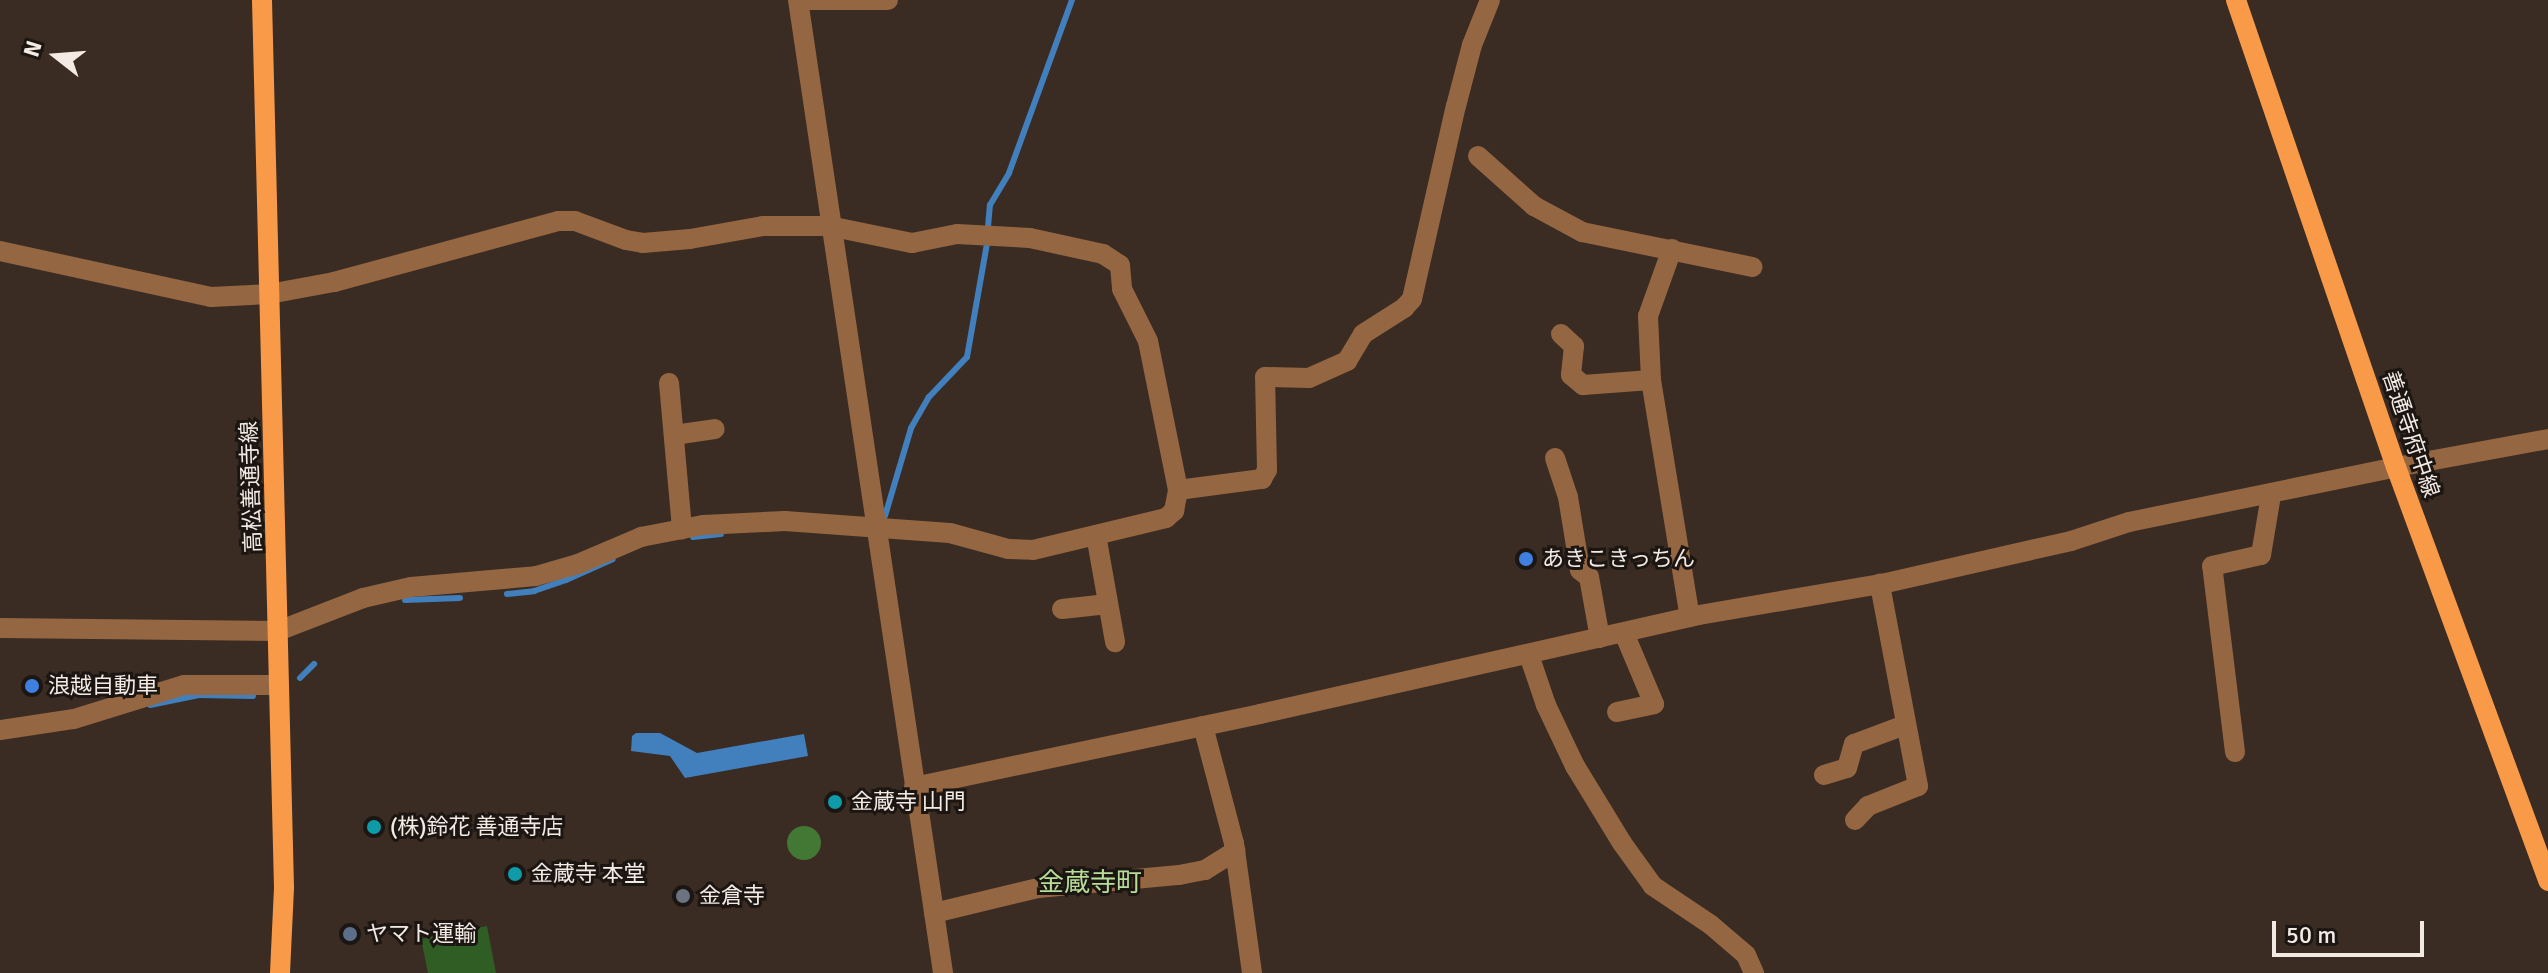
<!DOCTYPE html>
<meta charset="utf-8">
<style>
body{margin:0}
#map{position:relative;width:2548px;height:973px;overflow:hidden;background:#3a2c23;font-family:Signika,"Noto Sans JP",sans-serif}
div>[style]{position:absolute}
.green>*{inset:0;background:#305d23}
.forest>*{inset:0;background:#437834}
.round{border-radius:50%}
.water>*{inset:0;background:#417fbd}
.stream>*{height:6px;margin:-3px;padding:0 3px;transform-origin:3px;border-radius:3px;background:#417fbd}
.minor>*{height:20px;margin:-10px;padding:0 10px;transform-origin:10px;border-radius:10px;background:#956642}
.tertiary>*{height:20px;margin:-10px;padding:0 10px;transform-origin:10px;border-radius:10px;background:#956642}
.primary>*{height:20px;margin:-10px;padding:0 10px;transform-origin:10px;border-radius:10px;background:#f99a48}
.dots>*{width:22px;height:22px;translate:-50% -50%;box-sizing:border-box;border:4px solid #1c1612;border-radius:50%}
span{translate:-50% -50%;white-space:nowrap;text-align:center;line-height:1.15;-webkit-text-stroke:6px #1c1612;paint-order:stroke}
.street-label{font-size:22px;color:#f4eae4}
.poi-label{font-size:22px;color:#f4eae4}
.left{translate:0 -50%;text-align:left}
.quarter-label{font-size:26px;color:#b7dd99}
.north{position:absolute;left:16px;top:16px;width:80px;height:80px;-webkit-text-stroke:6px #1c1612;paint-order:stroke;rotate:287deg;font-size:22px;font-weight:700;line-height:32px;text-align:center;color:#f4eae4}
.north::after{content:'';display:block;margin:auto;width:28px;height:36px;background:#f4eae4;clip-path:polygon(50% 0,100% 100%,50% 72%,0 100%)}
.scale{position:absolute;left:2272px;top:921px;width:152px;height:36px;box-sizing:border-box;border:4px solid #f4eae4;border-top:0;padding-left:10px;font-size:24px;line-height:28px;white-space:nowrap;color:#f4eae4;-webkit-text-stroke:6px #1c1612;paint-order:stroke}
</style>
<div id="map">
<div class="green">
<i style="clip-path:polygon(487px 926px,496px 973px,428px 973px,421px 939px)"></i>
</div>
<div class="forest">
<i class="round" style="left:787px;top:826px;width:34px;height:34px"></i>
</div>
<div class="water">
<i style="clip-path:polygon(636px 733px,660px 733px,697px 753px,804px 734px,808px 756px,685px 778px,670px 756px,631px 751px,632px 736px)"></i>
</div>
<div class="stream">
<i style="left:988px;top:227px;width:22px;rotate:-85deg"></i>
<i style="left:990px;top:205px;width:37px;rotate:-59deg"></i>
<i style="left:1009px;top:173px;width:184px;rotate:-70deg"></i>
<i style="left:885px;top:516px;width:92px;rotate:-73.5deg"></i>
<i style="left:911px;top:428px;width:36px;rotate:-60deg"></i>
<i style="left:929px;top:397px;width:55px;rotate:-46.5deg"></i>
<i style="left:967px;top:357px;width:115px;rotate:-80deg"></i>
<i style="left:693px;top:537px;width:28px;rotate:-6deg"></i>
<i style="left:507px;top:594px;width:27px;rotate:-6deg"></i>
<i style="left:534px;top:591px;width:34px;rotate:-19deg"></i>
<i style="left:566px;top:580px;width:51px;rotate:-24.1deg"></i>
<i style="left:405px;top:600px;width:55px;rotate:-2.1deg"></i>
<i style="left:300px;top:678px;width:20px;rotate:-45deg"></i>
<i style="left:150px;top:705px;width:50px;rotate:-11.5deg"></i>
<i style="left:199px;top:695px;width:54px;rotate:1.1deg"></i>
</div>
<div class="minor">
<i style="left:809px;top:0;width:79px"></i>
<i style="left:1478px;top:156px;width:75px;rotate:41.8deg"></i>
<i style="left:1534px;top:206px;width:55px;rotate:28.4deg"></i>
<i style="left:1582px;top:232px;width:174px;rotate:11.6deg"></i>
<i style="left:1672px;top:249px;width:71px;rotate:109.7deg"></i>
<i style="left:1648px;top:316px;width:64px;rotate:87.3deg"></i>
<i style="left:1651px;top:380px;width:240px;rotate:80.7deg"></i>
<i style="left:0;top:251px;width:216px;rotate:12.3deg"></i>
<i style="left:211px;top:297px;width:58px;rotate:-3deg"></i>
<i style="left:269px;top:294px;width:66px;rotate:-10.5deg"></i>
<i style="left:334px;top:282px;width:232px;rotate:-15.2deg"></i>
<i style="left:558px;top:221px;width:17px"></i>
<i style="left:575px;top:221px;width:54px;rotate:20.4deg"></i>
<i style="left:626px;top:240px;width:17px;rotate:10deg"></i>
<i style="left:643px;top:243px;width:47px;rotate:-4.9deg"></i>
<i style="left:690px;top:239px;width:74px;rotate:-10.1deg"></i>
<i style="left:763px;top:226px;width:66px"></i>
<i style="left:829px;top:226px;width:85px;rotate:11.6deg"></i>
<i style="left:912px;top:243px;width:46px;rotate:-11.3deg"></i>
<i style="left:957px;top:234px;width:73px;rotate:3.1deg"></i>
<i style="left:1030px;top:238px;width:75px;rotate:12.4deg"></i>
<i style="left:1103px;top:254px;width:20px;rotate:33deg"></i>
<i style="left:1120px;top:265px;width:24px;rotate:85deg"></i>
<i style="left:1122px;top:289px;width:58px;rotate:63.4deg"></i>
<i style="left:1148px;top:341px;width:152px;rotate:78.6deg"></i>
<i style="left:1561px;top:334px;width:18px;rotate:43deg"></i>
<i style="left:1574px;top:346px;width:29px;rotate:96deg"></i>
<i style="left:1571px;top:375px;width:16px;rotate:40deg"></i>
<i style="left:1583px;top:385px;width:68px;rotate:-4.2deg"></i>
<i style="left:669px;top:383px;width:147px;rotate:84.9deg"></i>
<i style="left:674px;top:435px;width:41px;rotate:-8.3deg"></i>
<i style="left:1555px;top:458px;width:41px;rotate:71.6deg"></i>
<i style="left:1568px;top:497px;width:74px;rotate:80.7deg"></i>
<i style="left:1580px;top:570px;width:11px;rotate:38deg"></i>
<i style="left:1589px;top:577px;width:62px;rotate:79.8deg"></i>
<i style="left:1096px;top:535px;width:109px;rotate:79.9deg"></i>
<i style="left:1062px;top:609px;width:46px;rotate:-6.2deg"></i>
<i style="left:278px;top:631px;width:91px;rotate:-21.2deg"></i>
<i style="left:363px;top:598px;width:49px;rotate:-12.9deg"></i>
<i style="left:411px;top:587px;width:125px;rotate:-5deg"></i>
<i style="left:536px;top:576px;width:44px;rotate:-15.9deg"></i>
<i style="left:578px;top:564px;width:69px;rotate:-23.2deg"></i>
<i style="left:641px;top:537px;width:63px;rotate:-11deg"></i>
<i style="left:703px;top:525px;width:82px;rotate:-2.8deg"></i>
<i style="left:785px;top:521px;width:165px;rotate:4.2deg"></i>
<i style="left:950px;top:533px;width:60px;rotate:15.4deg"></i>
<i style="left:1008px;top:549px;width:25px;rotate:2deg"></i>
<i style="left:1033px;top:550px;width:137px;rotate:-13.5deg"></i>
<i style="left:1166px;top:518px;width:11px;rotate:-41deg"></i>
<i style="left:1174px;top:511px;width:21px;rotate:-79deg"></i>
<i style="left:1178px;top:490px;width:85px;rotate:-7.5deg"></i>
<i style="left:1262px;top:479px;width:10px;rotate:-61deg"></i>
<i style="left:1267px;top:470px;width:93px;rotate:-91.2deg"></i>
<i style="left:1265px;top:377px;width:44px;rotate:1.3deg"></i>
<i style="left:1309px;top:378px;width:42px;rotate:-24.1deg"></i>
<i style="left:1347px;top:361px;width:31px;rotate:-59deg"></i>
<i style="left:1363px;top:334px;width:49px;rotate:-32.4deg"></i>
<i style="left:1404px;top:308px;width:12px;rotate:-48deg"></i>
<i style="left:1412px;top:299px;width:198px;rotate:-77.2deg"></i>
<i style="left:1456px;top:106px;width:63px;rotate:-75.3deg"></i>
<i style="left:1472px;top:45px;width:48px;rotate:-68.2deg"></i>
<i style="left:1529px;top:655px;width:53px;rotate:71.2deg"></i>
<i style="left:1546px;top:705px;width:68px;rotate:64.6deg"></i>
<i style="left:1575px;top:766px;width:90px;rotate:58.6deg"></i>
<i style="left:1622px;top:843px;width:53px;rotate:54.2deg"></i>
<i style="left:1653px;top:886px;width:70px;rotate:33.9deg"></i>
<i style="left:1711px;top:925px;width:46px;rotate:40.6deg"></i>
<i style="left:1746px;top:955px;width:20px;rotate:66deg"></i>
<i style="left:1617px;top:712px;width:38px;rotate:-12deg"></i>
<i style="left:1654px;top:704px;width:77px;rotate:-112.9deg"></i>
<i style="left:1203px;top:726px;width:121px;rotate:75.2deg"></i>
<i style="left:1234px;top:843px;width:131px;rotate:82.1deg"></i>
<i style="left:0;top:730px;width:75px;rotate:-8.5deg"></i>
<i style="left:74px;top:719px;width:115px;rotate:-17.2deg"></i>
<i style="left:184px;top:685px;width:94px"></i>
<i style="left:2235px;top:752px;width:187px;rotate:-97deg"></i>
<i style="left:2212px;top:566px;width:50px;rotate:-12.7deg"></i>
<i style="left:2261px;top:555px;width:61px;rotate:-80.5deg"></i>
<i style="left:1824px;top:775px;width:24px;rotate:-17deg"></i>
<i style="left:1847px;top:768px;width:25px;rotate:-74deg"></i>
<i style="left:1854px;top:744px;width:54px;rotate:-20.4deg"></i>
<i style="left:914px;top:787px;width:354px;rotate:-11.9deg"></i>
<i style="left:1260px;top:714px;width:450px;rotate:-12.7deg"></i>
<i style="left:1699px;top:615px;width:190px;rotate:-9.7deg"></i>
<i style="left:1886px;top:583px;width:190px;rotate:-12.8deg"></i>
<i style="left:2071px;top:541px;width:61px;rotate:-18.1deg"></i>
<i style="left:2129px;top:522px;width:273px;rotate:-11.6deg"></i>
<i style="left:1855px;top:820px;width:19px;rotate:-47deg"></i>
<i style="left:1868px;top:806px;width:54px;rotate:-21.8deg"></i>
<i style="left:1918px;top:786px;width:206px;rotate:-100.7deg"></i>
<i style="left:934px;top:913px;width:107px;rotate:-13.5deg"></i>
<i style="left:1038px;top:888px;width:142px;rotate:-5.3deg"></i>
<i style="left:1179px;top:875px;width:26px;rotate:-11deg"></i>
<i style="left:1205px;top:870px;width:36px;rotate:-32deg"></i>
</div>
<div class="tertiary">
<i style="left:798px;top:0;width:984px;rotate:81.52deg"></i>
<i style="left:2396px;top:467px;width:155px;rotate:-10.4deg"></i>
<i style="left:0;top:628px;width:278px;rotate:0.6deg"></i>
</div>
<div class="primary">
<i style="left:262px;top:0;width:888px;rotate:88.58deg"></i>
<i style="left:284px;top:888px;width:85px;rotate:92.7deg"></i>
<i style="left:2236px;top:0;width:494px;rotate:71.1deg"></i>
<i style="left:2396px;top:467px;width:441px;rotate:69.8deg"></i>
</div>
<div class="dots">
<i style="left:1526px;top:559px;background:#3f7fe0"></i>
<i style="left:32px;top:686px;background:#3f7fe0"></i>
<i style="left:835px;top:802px;background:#0f9aa8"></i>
<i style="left:374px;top:827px;background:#0f9aa8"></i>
<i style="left:515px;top:874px;background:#0f9aa8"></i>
<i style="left:683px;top:896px;background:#6b7280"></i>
<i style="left:350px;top:934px;background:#5c6f8a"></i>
</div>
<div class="street-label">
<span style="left:2411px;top:434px;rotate:71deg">善通寺府中線</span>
<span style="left:251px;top:487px;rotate:-92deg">高松善通寺線</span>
</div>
<div class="poi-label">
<span class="left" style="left:1542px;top:559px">あきこきっちん</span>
<span class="left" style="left:48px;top:686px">浪越自動車</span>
<span class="left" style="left:851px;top:802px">金蔵寺 山門</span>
<span class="left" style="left:390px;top:827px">(株)鈴花 善通寺店</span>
<span class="left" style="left:531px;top:874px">金蔵寺 本堂</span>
<span class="left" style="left:699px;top:896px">金倉寺</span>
<span class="left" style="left:366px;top:934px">ヤマト運輸</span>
</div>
<div class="quarter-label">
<span style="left:1090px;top:884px">金蔵寺町</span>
</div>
<div class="north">N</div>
<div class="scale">50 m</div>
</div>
